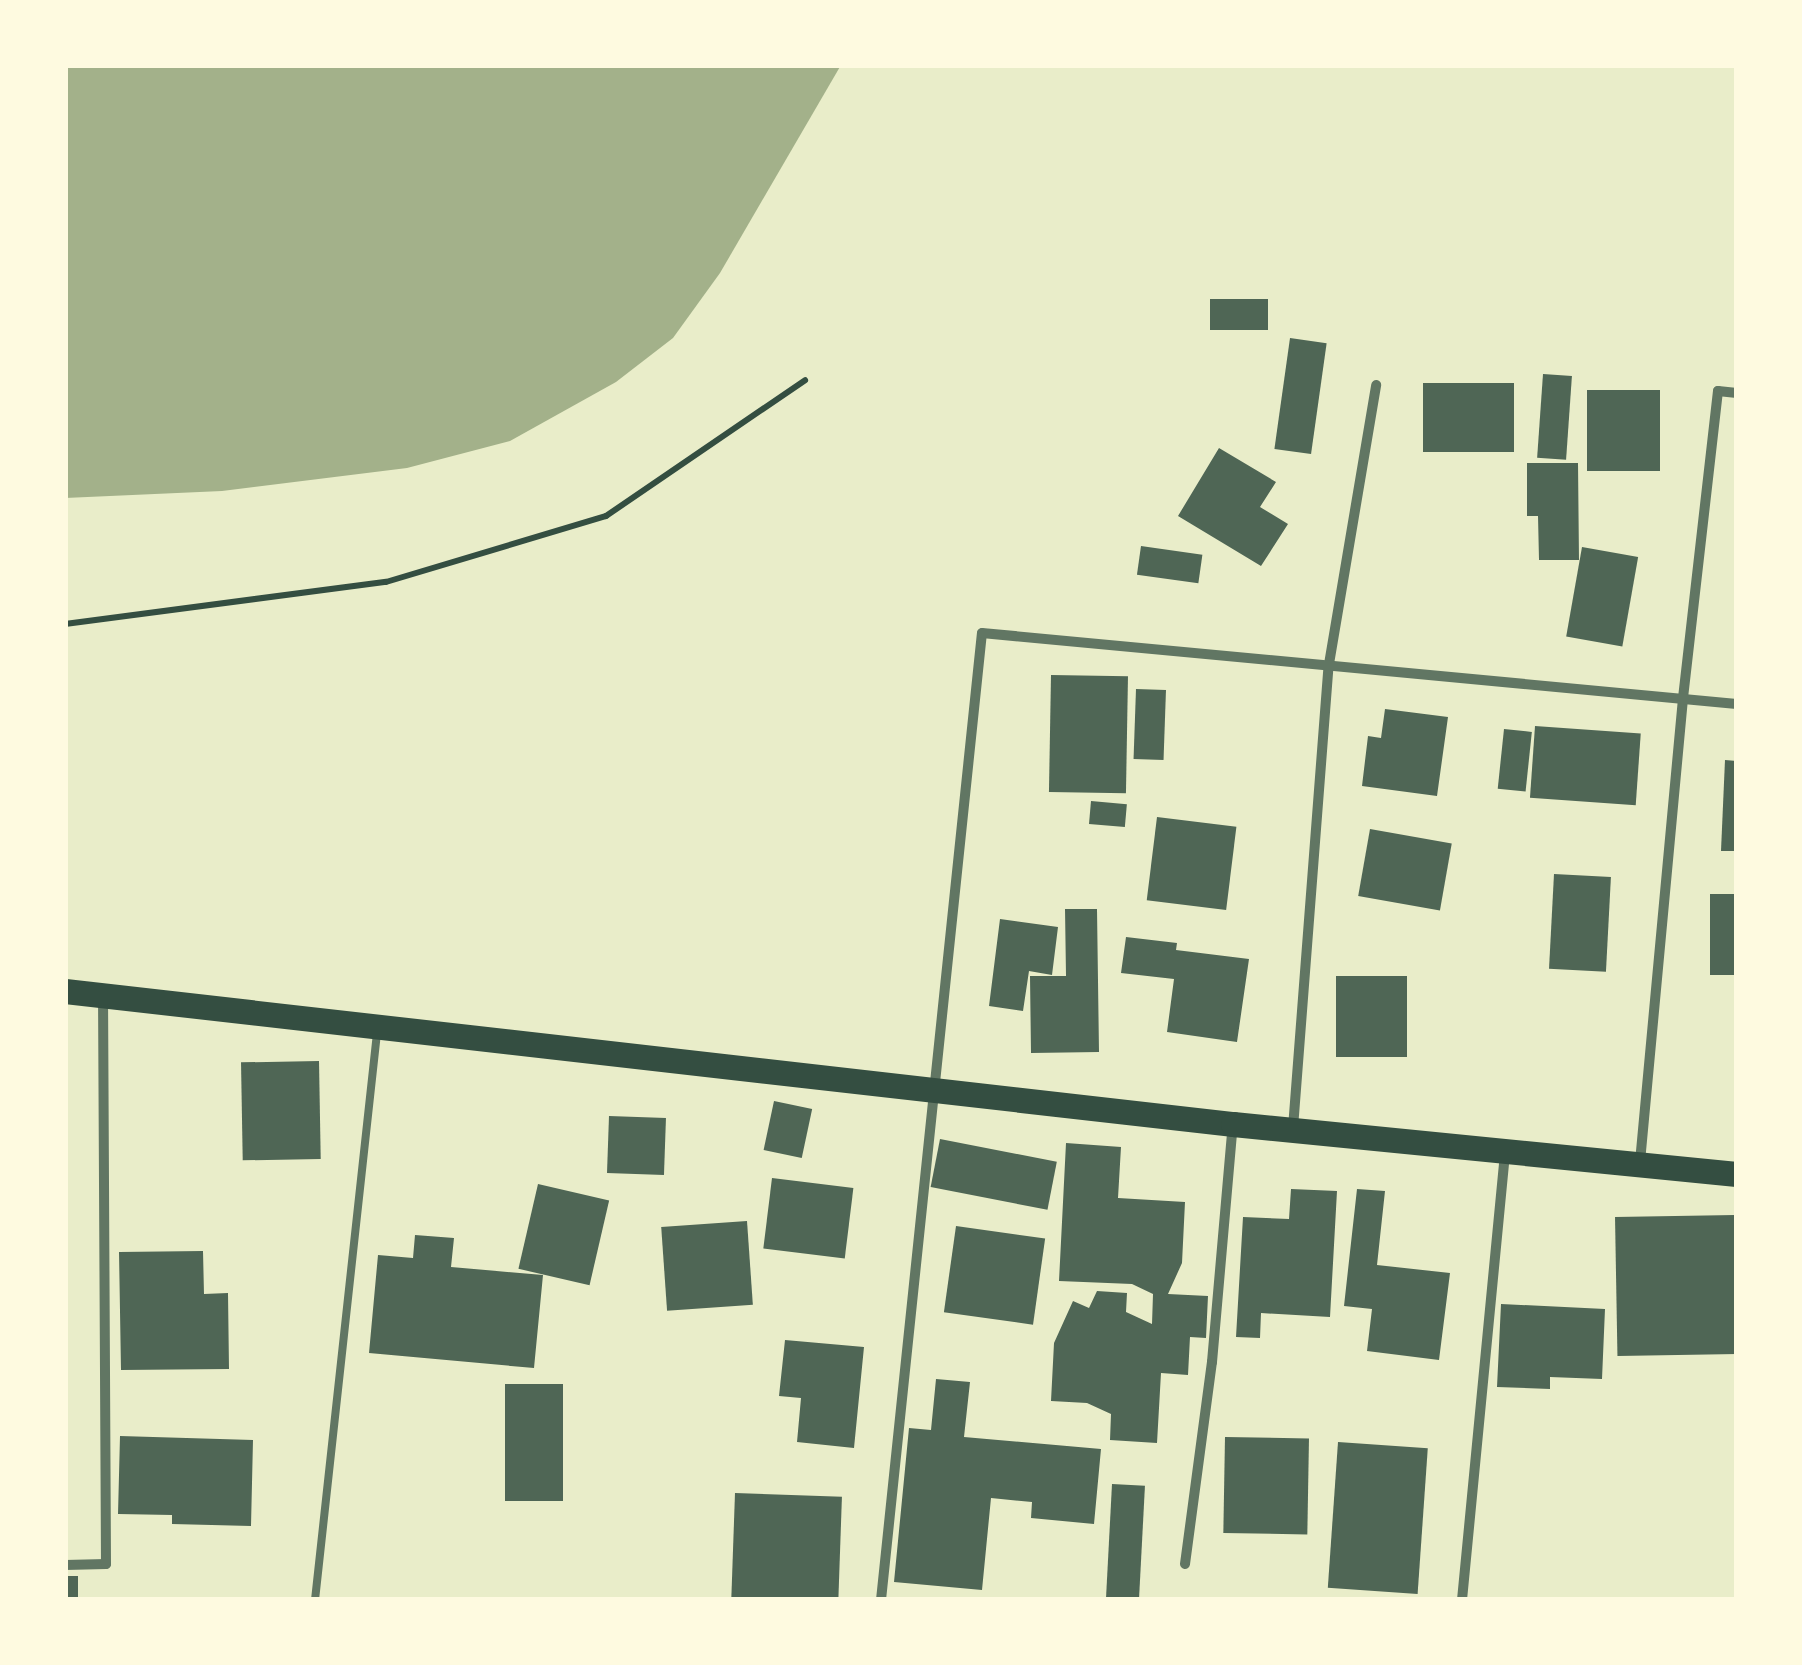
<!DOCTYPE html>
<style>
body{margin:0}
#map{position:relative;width:1802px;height:1665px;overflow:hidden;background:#e9edc9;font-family:"IBM Plex Sans",sans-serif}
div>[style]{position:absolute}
.water>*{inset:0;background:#a3b18a}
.building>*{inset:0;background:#4f6655;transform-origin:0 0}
.path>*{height:6px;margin:-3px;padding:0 3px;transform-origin:3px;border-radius:3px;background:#344e41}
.service>*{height:8px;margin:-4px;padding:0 4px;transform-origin:4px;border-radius:4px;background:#617663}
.minor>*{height:10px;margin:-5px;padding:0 5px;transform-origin:5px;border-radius:5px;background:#617663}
.primary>*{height:25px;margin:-12.5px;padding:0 12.5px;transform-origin:12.5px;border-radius:12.5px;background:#344e41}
span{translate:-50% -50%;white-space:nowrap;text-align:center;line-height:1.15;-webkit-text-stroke:10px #fefae0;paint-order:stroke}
.frame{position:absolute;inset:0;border:68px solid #fefae0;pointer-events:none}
</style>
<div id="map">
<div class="water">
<i style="clip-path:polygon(65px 65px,841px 65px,720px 273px,673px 338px,616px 382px,510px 441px,407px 468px,222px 491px,65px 498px)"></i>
</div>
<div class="building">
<i style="left:1210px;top:299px;width:58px;height:31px"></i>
<i style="left:1290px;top:338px;width:37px;height:112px;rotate:8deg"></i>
<i style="left:1543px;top:374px;width:29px;height:84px;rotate:4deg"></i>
<i style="left:1423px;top:383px;width:91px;height:69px"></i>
<i style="left:1587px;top:390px;width:73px;height:81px"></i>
<i style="clip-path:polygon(1219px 448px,1276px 482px,1260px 507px,1288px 524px,1261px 566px,1178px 516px)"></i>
<i style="clip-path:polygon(1527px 463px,1578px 463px,1579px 560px,1539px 560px,1538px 516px,1527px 516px)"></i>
<i style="left:1141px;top:546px;width:62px;height:29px;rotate:8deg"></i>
<i style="left:1582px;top:547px;width:57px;height:91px;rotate:10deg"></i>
<i style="left:1051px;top:675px;width:77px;height:117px;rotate:1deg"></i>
<i style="left:1136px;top:689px;width:30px;height:70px;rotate:2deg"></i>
<i style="clip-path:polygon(1385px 709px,1448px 717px,1437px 796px,1362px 786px,1368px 736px,1381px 738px)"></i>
<i style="left:1535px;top:726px;width:106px;height:72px;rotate:4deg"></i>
<i style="left:1504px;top:729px;width:28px;height:60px;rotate:6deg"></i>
<i style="clip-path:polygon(1725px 760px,1737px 761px,1737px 851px,1721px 851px)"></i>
<i style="left:1091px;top:801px;width:36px;height:23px;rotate:5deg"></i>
<i style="left:1157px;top:817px;width:80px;height:84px;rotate:7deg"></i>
<i style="left:1370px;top:829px;width:83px;height:68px;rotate:10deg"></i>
<i style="left:1554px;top:874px;width:57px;height:95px;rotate:3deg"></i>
<i style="left:1737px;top:894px;width:81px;height:27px;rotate:90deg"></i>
<i style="clip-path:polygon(1065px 909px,1097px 909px,1099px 1052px,1031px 1053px,1030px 976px,1066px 976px)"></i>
<i style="clip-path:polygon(1000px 919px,1058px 927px,1052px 975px,1029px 971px,1023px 1011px,989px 1006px)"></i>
<i style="clip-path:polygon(1126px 937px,1177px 943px,1176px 950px,1249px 959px,1237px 1042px,1167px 1032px,1174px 979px,1121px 973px)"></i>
<i style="left:1336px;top:976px;width:71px;height:81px"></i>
<i style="left:319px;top:1061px;width:98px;height:78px;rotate:89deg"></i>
<i style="left:774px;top:1101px;width:39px;height:50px;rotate:12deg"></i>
<i style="left:609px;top:1116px;width:57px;height:57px;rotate:2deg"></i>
<i style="left:940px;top:1139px;width:119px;height:49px;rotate:11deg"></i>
<i style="clip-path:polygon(1066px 1143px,1121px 1147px,1118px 1198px,1185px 1202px,1182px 1263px,1168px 1294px,1208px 1296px,1206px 1338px,1190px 1337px,1188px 1375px,1161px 1373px,1157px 1443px,1110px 1440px,1111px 1414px,1087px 1403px,1051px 1401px,1054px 1343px,1073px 1301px,1089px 1308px,1097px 1291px,1127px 1293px,1126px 1312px,1152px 1324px,1153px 1294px,1132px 1284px,1059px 1281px)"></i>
<i style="left:772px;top:1178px;width:82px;height:71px;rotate:7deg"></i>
<i style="left:538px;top:1184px;width:73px;height:87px;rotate:13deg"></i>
<i style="clip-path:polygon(1291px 1189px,1337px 1191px,1330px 1317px,1261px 1313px,1260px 1338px,1236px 1337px,1243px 1217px,1289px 1219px)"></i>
<i style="clip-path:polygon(1357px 1189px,1385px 1191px,1377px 1265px,1450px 1273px,1439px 1360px,1367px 1351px,1372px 1309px,1344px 1306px)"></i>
<i style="left:1735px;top:1215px;width:139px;height:120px;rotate:89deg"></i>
<i style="left:747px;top:1221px;width:84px;height:86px;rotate:86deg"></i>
<i style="left:956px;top:1226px;width:90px;height:87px;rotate:8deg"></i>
<i style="clip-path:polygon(415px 1235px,454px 1238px,451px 1267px,543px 1275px,534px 1368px,369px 1353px,378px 1255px,413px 1258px)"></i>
<i style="clip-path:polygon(203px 1251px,204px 1294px,228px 1293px,229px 1369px,121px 1370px,119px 1252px)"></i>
<i style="clip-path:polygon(1501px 1304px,1605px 1309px,1602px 1379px,1550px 1377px,1550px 1389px,1497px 1387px)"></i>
<i style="clip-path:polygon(785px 1340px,864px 1347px,854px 1448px,797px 1442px,801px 1398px,779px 1396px)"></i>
<i style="clip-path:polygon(936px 1379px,970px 1382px,964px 1437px,1101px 1449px,1094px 1524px,1031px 1518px,1032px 1502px,991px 1498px,982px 1590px,894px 1582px,909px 1428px,931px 1430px)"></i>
<i style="left:505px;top:1384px;width:58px;height:117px"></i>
<i style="clip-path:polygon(120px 1436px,253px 1440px,251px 1526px,172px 1524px,172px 1515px,118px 1514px)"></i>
<i style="left:1225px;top:1437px;width:84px;height:96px;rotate:1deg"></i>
<i style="left:1338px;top:1442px;width:90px;height:146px;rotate:4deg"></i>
<i style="left:1112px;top:1484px;width:33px;height:116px;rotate:3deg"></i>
<i style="left:735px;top:1493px;width:107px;height:107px;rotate:2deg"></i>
<i style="left:65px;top:1576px;width:13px;height:24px"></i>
</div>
<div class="path">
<i style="left:65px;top:624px;width:324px;rotate:-7.5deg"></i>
<i style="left:386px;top:582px;width:230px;rotate:-16.7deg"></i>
<i style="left:606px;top:516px;width:241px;rotate:-34.3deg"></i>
</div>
<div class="service">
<i style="left:315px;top:1600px;width:570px;rotate:-83.76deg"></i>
</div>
<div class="minor">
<i style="left:1293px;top:1128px;width:465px;rotate:-85.6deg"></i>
<i style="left:1329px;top:664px;width:283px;rotate:-80.4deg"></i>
<i style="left:1640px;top:1162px;width:466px;rotate:-84.7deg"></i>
<i style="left:1683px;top:698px;width:309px;rotate:-83.5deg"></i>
<i style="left:1718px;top:391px;width:19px;rotate:6deg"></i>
<i style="left:1185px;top:1564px;width:204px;rotate:-82.4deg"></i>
<i style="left:1212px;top:1362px;width:239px;rotate:-85deg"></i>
<i style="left:65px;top:1565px;width:41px;rotate:-1.4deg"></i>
<i style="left:106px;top:1564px;width:569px;rotate:-90.3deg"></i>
<i style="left:881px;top:1600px;width:972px;rotate:-84.04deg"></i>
<i style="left:982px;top:633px;width:758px;rotate:5.37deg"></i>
<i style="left:1462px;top:1600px;width:449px;rotate:-84.5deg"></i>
</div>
<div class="primary">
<i style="left:65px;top:991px;width:1176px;rotate:6.5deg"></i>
<i style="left:1233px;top:1124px;width:506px;rotate:5.67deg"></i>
</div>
<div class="frame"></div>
</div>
